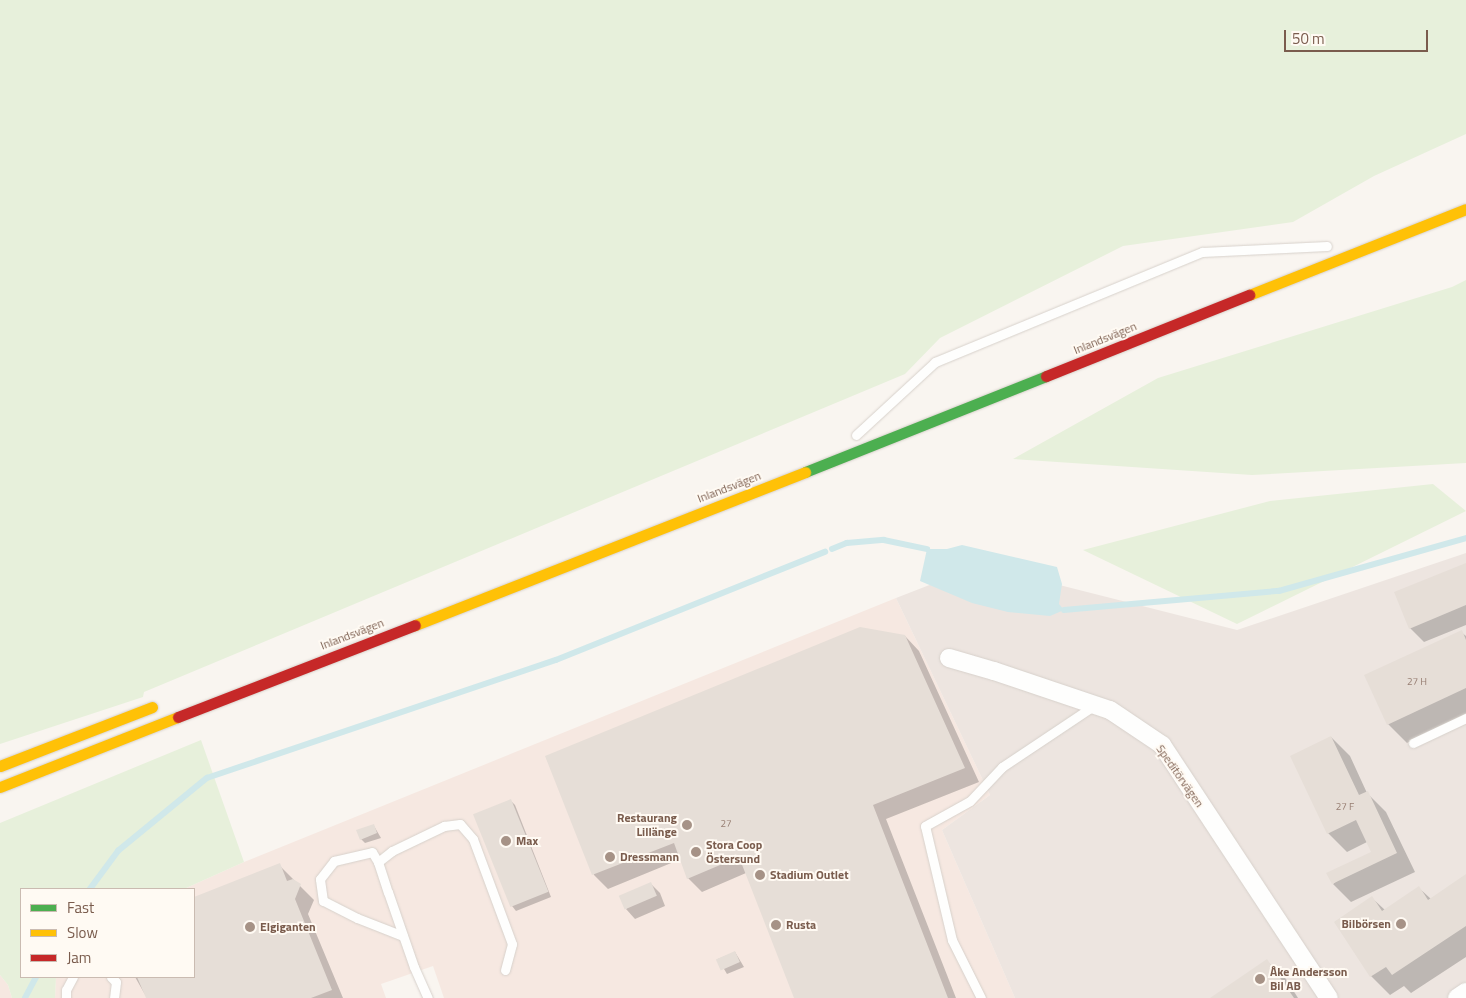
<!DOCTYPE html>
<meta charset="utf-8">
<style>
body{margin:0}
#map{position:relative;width:1466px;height:998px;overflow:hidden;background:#f9f5f0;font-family:"Titillium Web",sans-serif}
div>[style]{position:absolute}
.commercial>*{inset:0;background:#f6e8e1}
.industrial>*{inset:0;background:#ede5e0}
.green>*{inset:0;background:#e7f0db}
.water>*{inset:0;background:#d0e8ea}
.shadow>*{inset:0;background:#0003}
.stream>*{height:5.5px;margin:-2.75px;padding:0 2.75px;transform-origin:2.75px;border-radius:2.75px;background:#d0e8ea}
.building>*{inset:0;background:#e6ded7;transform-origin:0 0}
.roads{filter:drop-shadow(0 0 1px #d7d1cb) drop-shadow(0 0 1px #d7d1cb)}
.lane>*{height:9px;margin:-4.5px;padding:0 4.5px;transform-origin:4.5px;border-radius:4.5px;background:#fefefd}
.street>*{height:18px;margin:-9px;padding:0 9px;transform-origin:9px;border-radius:9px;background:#fefefd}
.fast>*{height:11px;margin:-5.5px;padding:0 5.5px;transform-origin:5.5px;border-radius:5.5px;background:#4caf50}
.slow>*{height:11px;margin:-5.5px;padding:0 5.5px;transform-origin:5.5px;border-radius:5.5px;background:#ffc107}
.jam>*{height:11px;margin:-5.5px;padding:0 5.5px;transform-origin:5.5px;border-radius:5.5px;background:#c62828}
.dots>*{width:14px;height:14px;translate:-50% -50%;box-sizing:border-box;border:2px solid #fffaf3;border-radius:50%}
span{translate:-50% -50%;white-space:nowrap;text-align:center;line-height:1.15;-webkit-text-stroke:4px #fffaf3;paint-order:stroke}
.number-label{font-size:10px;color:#977e72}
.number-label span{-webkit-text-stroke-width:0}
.street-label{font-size:12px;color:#7a5c4d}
.poi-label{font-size:12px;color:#7a5c4d;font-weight:700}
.right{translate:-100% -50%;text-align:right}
.left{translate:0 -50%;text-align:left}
.legend{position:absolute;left:20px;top:888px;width:175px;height:90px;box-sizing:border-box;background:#fffaf3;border:1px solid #cabbb1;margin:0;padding:6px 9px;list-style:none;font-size:15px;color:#7a5c4d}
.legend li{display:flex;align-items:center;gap:10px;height:25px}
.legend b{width:25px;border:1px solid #cabbb1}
.scale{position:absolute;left:1284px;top:30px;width:144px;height:22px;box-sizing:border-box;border:2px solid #7a5c4d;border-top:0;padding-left:6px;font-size:15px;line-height:18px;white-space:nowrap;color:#7a5c4d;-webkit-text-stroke:4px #fffaf3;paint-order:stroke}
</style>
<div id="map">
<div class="commercial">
<i style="clip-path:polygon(896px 598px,990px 795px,942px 830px,1015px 998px,444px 998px,433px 966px,381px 984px,386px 998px,55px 998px,56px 977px,194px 977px,194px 889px,184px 889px,244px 862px)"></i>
<i style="clip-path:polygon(0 975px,8px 985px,12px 998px,0 998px)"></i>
</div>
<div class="industrial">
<i style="clip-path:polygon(1466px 553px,1466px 998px,1015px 998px,942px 830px,990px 795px,896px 598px,981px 565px,1237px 630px)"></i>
</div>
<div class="green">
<i style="clip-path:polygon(0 0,1466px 0,1466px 134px,1374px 176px,1293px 222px,1123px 246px,940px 338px,905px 374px,144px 692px,143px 697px,0 744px)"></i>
<i style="clip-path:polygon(1466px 280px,1466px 463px,1252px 475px,1013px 459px,1158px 378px,1452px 287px)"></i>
<i style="clip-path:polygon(1433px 484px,1466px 511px,1237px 624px,1083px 550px,1270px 501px)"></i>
<i style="clip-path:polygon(201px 740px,244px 862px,184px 889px,21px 889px,21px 977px,56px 977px,55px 998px,12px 998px,8px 985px,0 975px,0 823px)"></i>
</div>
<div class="water">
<i style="clip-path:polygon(962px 545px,1057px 567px,1062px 584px,1059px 604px,1064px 610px,1050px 616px,1008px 612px,972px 603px,920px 581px,927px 549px,947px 549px)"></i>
</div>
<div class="shadow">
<i style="clip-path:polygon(1466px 564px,1466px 625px,1424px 642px,1410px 628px)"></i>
<i style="clip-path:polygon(1461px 632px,1466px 636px,1466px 715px,1407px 743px,1388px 724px)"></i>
<i style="clip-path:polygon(905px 636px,919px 651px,979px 782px,886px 819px,956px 998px,796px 998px,746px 873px,702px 892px,688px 878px,681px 859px,608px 889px,594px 875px,546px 757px)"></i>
<i style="clip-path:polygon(1331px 737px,1350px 756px,1367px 793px,1386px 812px,1415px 872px,1351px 902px,1333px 884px,1373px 853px,1367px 842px,1347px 852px,1328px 833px)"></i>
<i style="clip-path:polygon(510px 800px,515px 805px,551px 897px,516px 911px,512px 906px)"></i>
<i style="clip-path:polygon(374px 826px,381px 838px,365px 843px,361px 839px)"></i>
<i style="clip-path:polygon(279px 865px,314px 900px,308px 914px,343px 998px,147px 998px,135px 977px,194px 977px,194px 899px)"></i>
<i style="clip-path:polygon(1466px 876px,1466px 957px,1411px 993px,1404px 986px,1390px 995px,1371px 976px,1335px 922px,1372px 898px,1385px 910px,1419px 888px,1431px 899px)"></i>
<i style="clip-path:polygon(651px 884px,660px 893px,665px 906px,635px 919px,626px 909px)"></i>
<i style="clip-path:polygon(735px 952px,744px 967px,727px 974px,718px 959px)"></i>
<i style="clip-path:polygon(1267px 961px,1286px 979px,1298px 998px,1212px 998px)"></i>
</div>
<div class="stream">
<i style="left:832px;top:549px;width:16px;rotate:-22deg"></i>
<i style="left:847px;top:543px;width:37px;rotate:-5deg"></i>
<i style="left:884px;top:540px;width:44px;rotate:11.8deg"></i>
<i style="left:1064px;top:610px;width:216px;rotate:-5.1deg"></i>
<i style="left:1279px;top:591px;width:194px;rotate:-15.8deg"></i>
<i style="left:90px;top:889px;width:47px;rotate:-53.6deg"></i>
<i style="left:118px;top:851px;width:115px;rotate:-39.4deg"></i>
<i style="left:207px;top:778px;width:368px;rotate:-18.7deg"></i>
<i style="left:556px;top:660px;width:290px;rotate:-21.9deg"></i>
<i style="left:25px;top:998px;width:24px;rotate:-62deg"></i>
</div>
<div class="building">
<i style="clip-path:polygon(1466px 563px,1466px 605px,1409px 629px,1394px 592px)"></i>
<i style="clip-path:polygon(860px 627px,905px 635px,965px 768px,873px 805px,948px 998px,794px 998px,739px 857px,687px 879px,674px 843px,592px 875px,545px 756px)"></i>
<i style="clip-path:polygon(1462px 630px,1466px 640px,1466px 688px,1387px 725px,1364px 675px)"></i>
<i style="clip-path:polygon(1331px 736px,1359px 795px,1368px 791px,1397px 853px,1332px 884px,1326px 873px,1371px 852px,1356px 820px,1327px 834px,1290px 756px)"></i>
<i style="left:511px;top:799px;width:100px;height:41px;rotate:68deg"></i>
<i style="clip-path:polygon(374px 824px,377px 833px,360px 840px,356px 830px)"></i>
<i style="clip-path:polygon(280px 863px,287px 881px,293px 879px,301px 884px,295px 899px,332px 990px,311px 998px,146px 998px,137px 977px,194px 977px,194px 897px)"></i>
<i style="clip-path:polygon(1466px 874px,1466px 926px,1392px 975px,1386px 967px,1370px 977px,1334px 922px,1372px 896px,1382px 911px,1419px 886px,1428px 900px)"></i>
<i style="left:651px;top:882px;width:15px;height:35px;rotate:67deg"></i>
<i style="left:735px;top:951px;width:12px;height:21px;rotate:66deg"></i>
<i style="clip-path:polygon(1267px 959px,1294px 998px,1210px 998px)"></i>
</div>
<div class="roads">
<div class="lane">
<i style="left:856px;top:435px;width:108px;rotate:-42.7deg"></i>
<i style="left:935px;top:362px;width:289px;rotate:-22.4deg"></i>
<i style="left:1202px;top:252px;width:125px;rotate:-2.7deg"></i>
<i style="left:1413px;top:743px;width:59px;rotate:-25.3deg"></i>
<i style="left:378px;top:862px;width:18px;rotate:-38deg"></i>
<i style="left:392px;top:851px;width:58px;rotate:-25.7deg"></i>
<i style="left:444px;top:826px;width:16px;rotate:-7deg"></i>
<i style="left:460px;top:824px;width:20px;rotate:49deg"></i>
<i style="left:473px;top:839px;width:112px;rotate:69.6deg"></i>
<i style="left:512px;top:944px;width:27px;rotate:105deg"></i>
<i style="left:403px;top:936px;width:49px;rotate:-158.6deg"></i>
<i style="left:357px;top:918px;width:38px;rotate:-153deg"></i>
<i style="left:323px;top:901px;width:22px;rotate:-98deg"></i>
<i style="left:320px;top:879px;width:23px;rotate:-52deg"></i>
<i style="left:334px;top:861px;width:39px;rotate:-13deg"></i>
<i style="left:372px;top:852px;width:12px;rotate:59deg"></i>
<i style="left:378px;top:862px;width:32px;rotate:72deg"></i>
<i style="left:388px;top:892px;width:79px;rotate:70.9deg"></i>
<i style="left:414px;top:967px;width:34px;rotate:66deg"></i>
<i style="left:111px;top:977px;width:7px;rotate:45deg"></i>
<i style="left:116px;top:982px;width:16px;rotate:97deg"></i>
<i style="left:66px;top:998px;width:8px;rotate:-90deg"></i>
<i style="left:66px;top:990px;width:15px;rotate:-62deg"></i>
<i style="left:981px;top:998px;width:65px;rotate:-116.6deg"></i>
<i style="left:952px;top:940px;width:117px;rotate:-103.3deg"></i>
<i style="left:925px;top:826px;width:51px;rotate:-29.1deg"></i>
<i style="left:970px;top:801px;width:47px;rotate:-46.7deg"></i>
<i style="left:1002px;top:767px;width:112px;rotate:-33.7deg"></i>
</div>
<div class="street">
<i style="left:949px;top:658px;width:47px;rotate:16.1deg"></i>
<i style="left:994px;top:671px;width:122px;rotate:18.6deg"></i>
<i style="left:1110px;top:710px;width:63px;rotate:33.9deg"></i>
<i style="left:1162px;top:745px;width:303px;rotate:56.6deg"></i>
<i style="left:1457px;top:998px;width:11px;rotate:-34deg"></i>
</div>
<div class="fast">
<i style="left:805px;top:472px;width:259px;rotate:-21.7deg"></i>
</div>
<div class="slow">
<i style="left:1249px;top:295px;width:233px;rotate:-21.6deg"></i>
<i style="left:415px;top:625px;width:419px;rotate:-21.4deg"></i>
<i style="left:0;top:766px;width:163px;rotate:-21.2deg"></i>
<i style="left:0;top:787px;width:191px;rotate:-21.5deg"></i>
</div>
<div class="jam">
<i style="left:1046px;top:376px;width:219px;rotate:-21.8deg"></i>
<i style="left:178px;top:717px;width:254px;rotate:-21.2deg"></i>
</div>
</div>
<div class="dots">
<i style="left:687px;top:825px;background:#a69286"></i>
<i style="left:506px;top:841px;background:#a69286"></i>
<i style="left:696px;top:852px;background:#a69286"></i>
<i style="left:610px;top:857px;background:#a69286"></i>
<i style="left:760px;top:875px;background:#a69286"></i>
<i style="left:1401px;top:924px;background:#a69286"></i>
<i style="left:776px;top:925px;background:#a69286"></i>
<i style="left:250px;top:927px;background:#a69286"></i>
<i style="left:1260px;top:979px;background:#a69286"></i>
</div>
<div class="number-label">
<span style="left:1417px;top:682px">27 H</span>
<span style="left:1345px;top:807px">27 F</span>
<span style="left:726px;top:824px">27</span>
</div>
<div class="street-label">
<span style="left:1105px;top:338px;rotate:-22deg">Inlandsvägen</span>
<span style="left:729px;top:487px;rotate:-21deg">Inlandsvägen</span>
<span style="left:352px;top:634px;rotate:-21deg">Inlandsvägen</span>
<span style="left:1180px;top:776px;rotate:55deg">Speditörvägen</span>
</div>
<div class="poi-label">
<span class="right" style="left:677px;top:825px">Restaurang<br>Lillänge</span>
<span class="left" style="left:516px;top:841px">Max</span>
<span class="left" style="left:706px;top:852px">Stora Coop<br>Östersund</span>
<span class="left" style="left:620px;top:857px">Dressmann</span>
<span class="left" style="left:770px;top:875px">Stadium Outlet</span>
<span class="right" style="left:1391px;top:924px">Bilbörsen</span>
<span class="left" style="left:786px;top:925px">Rusta</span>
<span class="left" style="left:260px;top:927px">Elgiganten</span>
<span class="left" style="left:1270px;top:979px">Åke Andersson<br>Bil AB</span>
</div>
<ul class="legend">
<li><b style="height:6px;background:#4caf50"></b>Fast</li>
<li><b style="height:6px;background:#ffc107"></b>Slow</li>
<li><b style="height:6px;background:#c62828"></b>Jam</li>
</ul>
<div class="scale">50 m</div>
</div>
